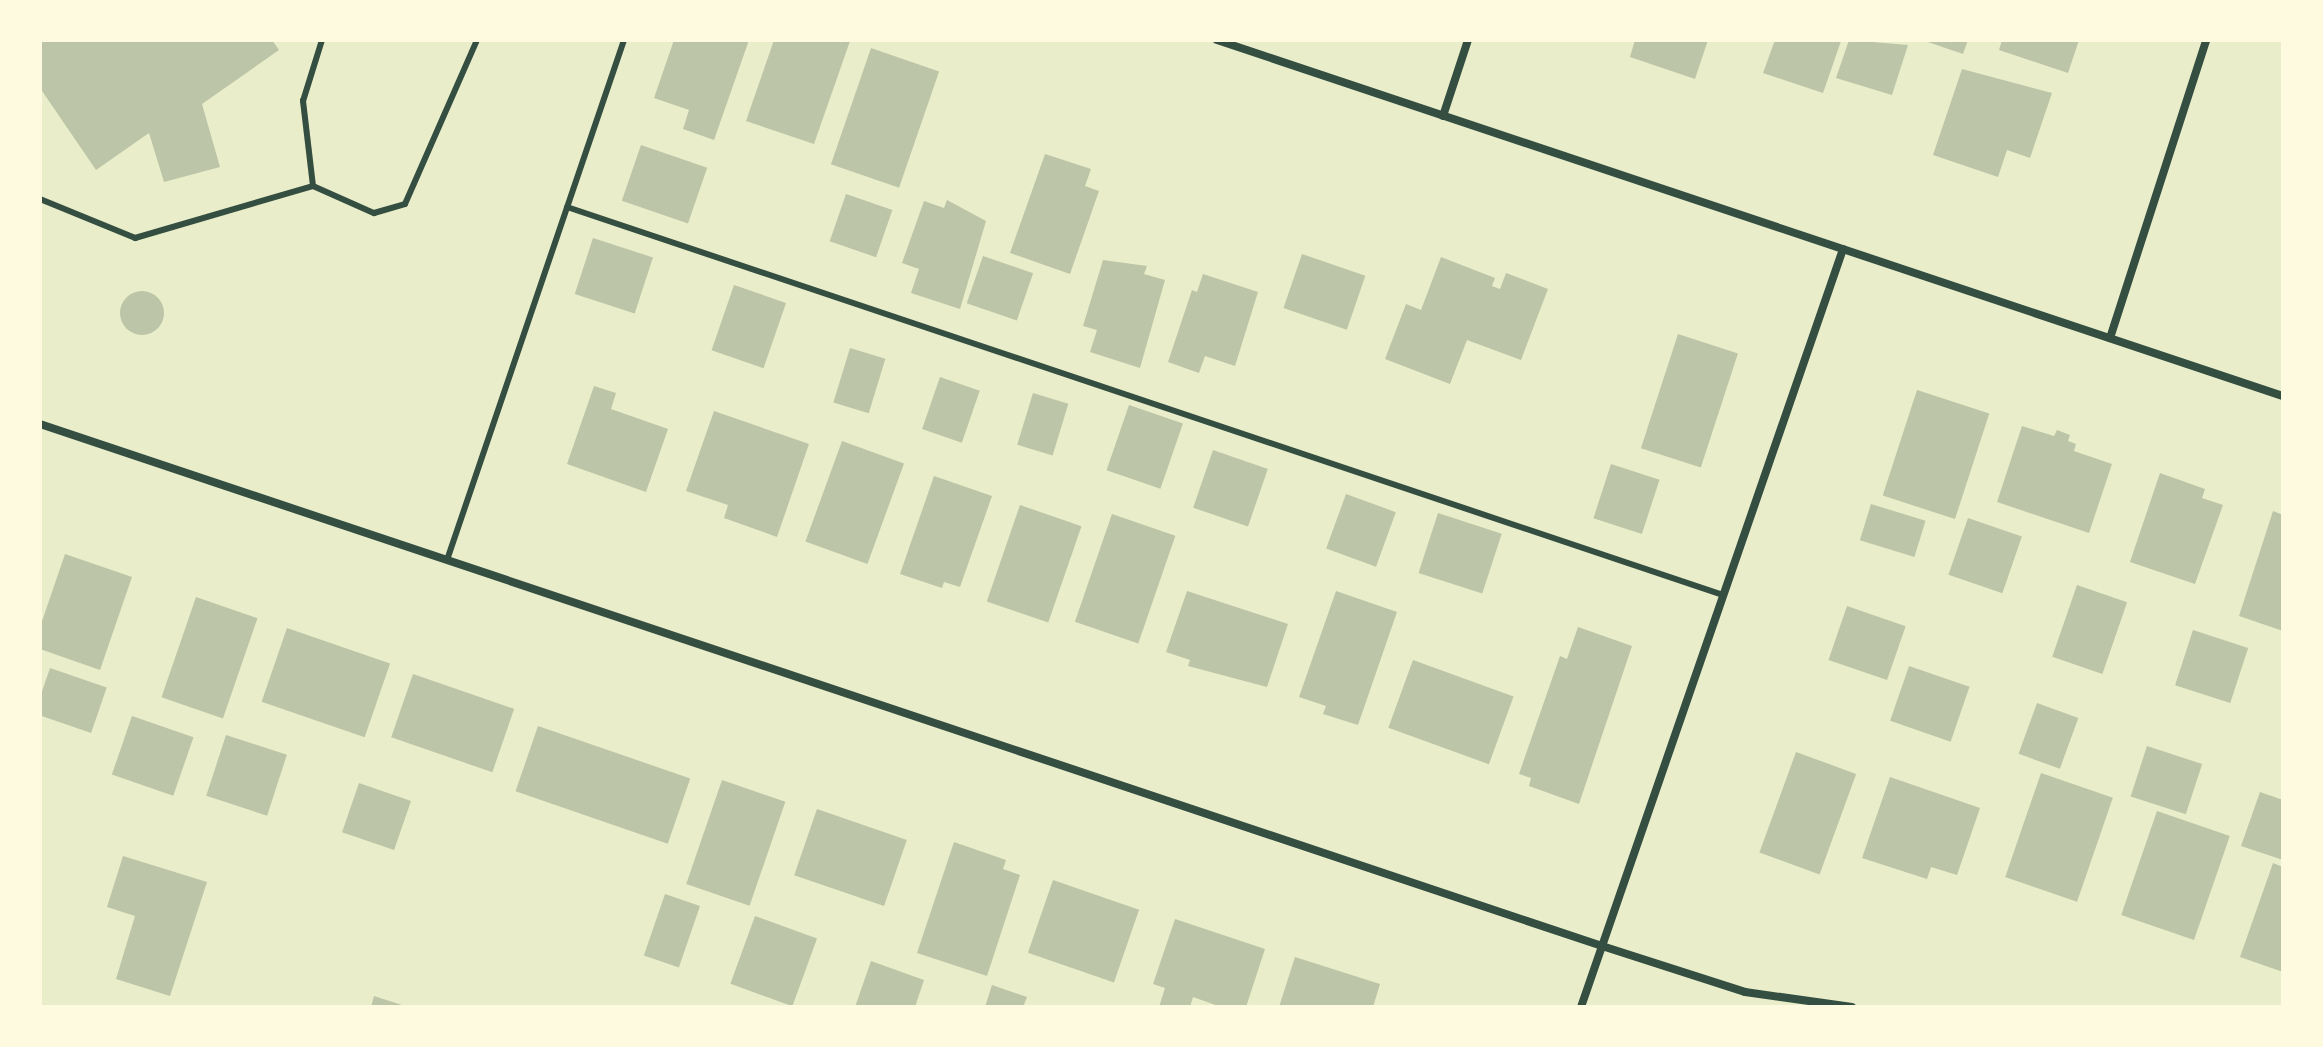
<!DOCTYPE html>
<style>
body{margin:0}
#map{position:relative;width:2323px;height:1047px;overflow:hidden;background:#e9edc9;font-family:"Fira Sans",sans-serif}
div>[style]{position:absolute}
.building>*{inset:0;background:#bcc5a7;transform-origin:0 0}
.round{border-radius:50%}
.service>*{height:6px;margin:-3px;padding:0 3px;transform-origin:3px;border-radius:3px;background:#344e41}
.minor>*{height:8px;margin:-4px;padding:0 4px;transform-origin:4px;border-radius:4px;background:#344e41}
span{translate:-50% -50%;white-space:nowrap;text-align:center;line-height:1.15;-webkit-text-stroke:7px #fefae0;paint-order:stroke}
.frame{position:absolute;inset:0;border:42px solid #fefae0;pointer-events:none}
</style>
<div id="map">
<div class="building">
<i style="clip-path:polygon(40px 40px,272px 40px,279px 50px,202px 104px,220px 167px,164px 182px,149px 133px,96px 170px,40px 88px)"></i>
<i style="clip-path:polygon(674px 40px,749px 40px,714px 140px,683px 129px,689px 110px,654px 98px)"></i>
<i style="clip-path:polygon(774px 40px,850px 41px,814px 144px,746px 121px)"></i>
<i style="clip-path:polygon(1635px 40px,1708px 40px,1695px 79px,1630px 57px)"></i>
<i style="clip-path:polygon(1775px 40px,1841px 41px,1823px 93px,1763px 73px)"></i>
<i style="clip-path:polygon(1849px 40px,1908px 45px,1892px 95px,1836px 78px)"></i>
<i style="clip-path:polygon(1922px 40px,1968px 40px,1963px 54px)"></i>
<i style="clip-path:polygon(2002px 40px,2079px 40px,2068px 73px,1999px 50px)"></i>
<i style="left:871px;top:48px;width:72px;height:123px;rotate:19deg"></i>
<i style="clip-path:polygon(1962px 69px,2052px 93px,2030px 158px,2007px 150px,1998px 177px,1933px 155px)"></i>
<i style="left:641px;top:145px;width:70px;height:59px;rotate:19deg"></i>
<i style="clip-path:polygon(1045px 154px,1091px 169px,1085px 186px,1099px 191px,1070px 274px,1010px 253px)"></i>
<i style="left:846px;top:194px;width:49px;height:50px;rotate:19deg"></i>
<i style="clip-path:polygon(947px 200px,986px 221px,960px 309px,911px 293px,919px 269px,902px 263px,924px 201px,944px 208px)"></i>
<i style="left:593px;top:238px;width:63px;height:59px;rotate:18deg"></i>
<i style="left:1302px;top:254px;width:67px;height:57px;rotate:19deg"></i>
<i style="left:983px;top:256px;width:53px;height:50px;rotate:19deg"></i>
<i style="clip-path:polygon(1441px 257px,1495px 278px,1492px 286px,1500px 289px,1506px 273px,1548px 289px,1521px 360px,1467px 340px,1450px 384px,1385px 359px,1406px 304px,1421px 310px)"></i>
<i style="clip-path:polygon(1103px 260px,1147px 266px,1144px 274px,1165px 280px,1140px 368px,1090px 352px,1097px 330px,1083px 326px)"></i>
<i style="clip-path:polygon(1203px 274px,1258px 292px,1235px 366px,1205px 356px,1199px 373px,1168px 362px,1192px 290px,1197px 292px)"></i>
<i style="left:734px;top:285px;width:55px;height:69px;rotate:19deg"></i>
<i class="round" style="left:120px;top:291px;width:44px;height:44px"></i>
<i style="left:1678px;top:334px;width:63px;height:120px;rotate:18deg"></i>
<i style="left:850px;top:348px;width:37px;height:57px;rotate:17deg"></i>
<i style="left:940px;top:377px;width:42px;height:55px;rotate:19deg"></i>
<i style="clip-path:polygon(594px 386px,616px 393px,611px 409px,668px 429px,646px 492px,567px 464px)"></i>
<i style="left:1917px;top:390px;width:76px;height:111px;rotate:18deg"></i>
<i style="left:1033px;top:393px;width:37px;height:54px;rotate:17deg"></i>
<i style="left:1129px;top:405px;width:57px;height:69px;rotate:19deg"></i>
<i style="clip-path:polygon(714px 411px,809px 444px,777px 537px,724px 518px,728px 505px,686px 491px)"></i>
<i style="clip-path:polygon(2022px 426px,2054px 436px,2057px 430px,2070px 435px,2068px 441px,2076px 444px,2074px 451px,2112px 464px,2089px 533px,1997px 502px)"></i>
<i style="left:842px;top:441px;width:66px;height:107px;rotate:20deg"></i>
<i style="left:1213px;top:450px;width:58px;height:61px;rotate:19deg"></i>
<i style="left:1611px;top:464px;width:51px;height:57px;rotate:18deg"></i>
<i style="clip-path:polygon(2160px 473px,2205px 489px,2202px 498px,2223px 505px,2195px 584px,2130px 562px)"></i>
<i style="clip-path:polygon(934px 476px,992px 496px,960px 587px,944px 582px,942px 588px,900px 574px)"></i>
<i style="left:1346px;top:494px;width:53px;height:58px;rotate:20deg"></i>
<i style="left:1871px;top:504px;width:57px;height:38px;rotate:17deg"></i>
<i style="left:1020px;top:505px;width:65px;height:102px;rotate:19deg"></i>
<i style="clip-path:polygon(2273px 511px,2283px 515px,2283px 631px,2239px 616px)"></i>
<i style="left:1438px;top:513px;width:67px;height:63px;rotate:18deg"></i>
<i style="left:1112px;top:514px;width:67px;height:114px;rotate:19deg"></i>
<i style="left:1968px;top:518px;width:57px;height:60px;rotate:19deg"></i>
<i style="clip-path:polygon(65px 554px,132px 577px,100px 670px,40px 649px,40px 627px)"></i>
<i style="left:2077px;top:585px;width:53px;height:76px;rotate:19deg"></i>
<i style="clip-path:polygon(1187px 591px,1288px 624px,1267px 687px,1188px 666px,1190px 660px,1166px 652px)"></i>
<i style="clip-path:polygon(1336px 591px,1397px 612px,1358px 725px,1323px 714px,1326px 706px,1299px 697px)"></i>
<i style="left:196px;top:597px;width:65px;height:106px;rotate:19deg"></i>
<i style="left:1847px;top:606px;width:62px;height:57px;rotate:19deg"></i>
<i style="clip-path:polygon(1578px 627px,1632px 646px,1579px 804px,1529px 786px,1531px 778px,1519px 774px,1560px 656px,1567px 659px)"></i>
<i style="left:287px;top:628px;width:109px;height:78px;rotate:19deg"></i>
<i style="left:2193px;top:630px;width:58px;height:58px;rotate:18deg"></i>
<i style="left:1413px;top:660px;width:107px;height:72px;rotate:20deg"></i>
<i style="left:1909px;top:666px;width:64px;height:58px;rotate:19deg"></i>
<i style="left:50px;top:668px;width:60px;height:48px;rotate:19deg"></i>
<i style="left:413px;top:674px;width:107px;height:67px;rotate:19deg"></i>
<i style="left:2037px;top:703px;width:44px;height:54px;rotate:20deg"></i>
<i style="left:132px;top:716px;width:65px;height:62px;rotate:19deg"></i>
<i style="left:538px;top:726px;width:161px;height:69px;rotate:19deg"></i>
<i style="left:226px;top:735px;width:64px;height:64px;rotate:18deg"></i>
<i style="left:2147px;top:746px;width:58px;height:53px;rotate:18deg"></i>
<i style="left:1796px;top:752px;width:64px;height:107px;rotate:20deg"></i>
<i style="left:2041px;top:773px;width:76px;height:110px;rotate:19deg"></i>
<i style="clip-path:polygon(1890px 777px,1980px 808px,1957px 875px,1931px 867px,1927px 879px,1862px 858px)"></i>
<i style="left:722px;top:780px;width:67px;height:110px;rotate:19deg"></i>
<i style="left:359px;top:783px;width:55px;height:52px;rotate:19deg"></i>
<i style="clip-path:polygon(2260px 792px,2283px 800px,2283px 860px,2241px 846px)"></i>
<i style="left:817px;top:809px;width:95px;height:70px;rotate:19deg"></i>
<i style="left:2157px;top:811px;width:77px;height:110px;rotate:19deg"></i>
<i style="clip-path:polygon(954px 842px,1006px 860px,1003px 869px,1020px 875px,987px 976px,917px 953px)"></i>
<i style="clip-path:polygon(123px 856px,207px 882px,170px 996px,116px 979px,135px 916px,107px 907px)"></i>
<i style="clip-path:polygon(2273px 863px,2283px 867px,2283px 972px,2240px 957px)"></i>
<i style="left:1053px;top:880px;width:91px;height:77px;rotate:19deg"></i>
<i style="left:665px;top:894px;width:37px;height:65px;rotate:19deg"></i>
<i style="left:755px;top:916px;width:66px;height:72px;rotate:20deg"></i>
<i style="clip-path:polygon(1175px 919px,1265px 949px,1246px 1007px,1221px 1007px,1193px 997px,1190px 1007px,1159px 1007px,1165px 988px,1153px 984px)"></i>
<i style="clip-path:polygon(1295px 957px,1380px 984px,1373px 1007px,1279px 1007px)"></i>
<i style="clip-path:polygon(871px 961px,924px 980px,915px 1007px,855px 1007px)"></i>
<i style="clip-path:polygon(992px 985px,1027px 997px,1023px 1007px,985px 1007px)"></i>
<i style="clip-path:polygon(374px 996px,405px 1006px,405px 1007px,371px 1007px)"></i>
</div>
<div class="service">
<i style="left:313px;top:186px;width:67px;rotate:23.9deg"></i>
<i style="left:374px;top:213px;width:32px;rotate:-16deg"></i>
<i style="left:405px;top:204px;width:179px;rotate:-66.3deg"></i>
<i style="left:40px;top:199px;width:103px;rotate:22.3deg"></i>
<i style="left:135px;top:238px;width:185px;rotate:-16.3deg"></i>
<i style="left:313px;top:186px;width:86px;rotate:-96.7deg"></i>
<i style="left:303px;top:101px;width:64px;rotate:-72.7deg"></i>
<i style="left:567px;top:207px;width:1219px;rotate:18.55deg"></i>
<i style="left:447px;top:560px;width:549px;rotate:-71.2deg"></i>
</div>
<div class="minor">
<i style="left:1217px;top:40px;width:1124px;rotate:18.47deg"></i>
<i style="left:1443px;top:116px;width:80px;rotate:-71.8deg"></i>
<i style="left:2110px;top:338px;width:313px;rotate:-72.1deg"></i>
<i style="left:40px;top:424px;width:1647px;rotate:18.48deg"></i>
<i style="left:1602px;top:946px;width:150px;rotate:17.8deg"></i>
<i style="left:1745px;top:992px;width:108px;rotate:8deg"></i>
<i style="left:1581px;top:1007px;width:802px;rotate:-70.93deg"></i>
</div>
<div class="frame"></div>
</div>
